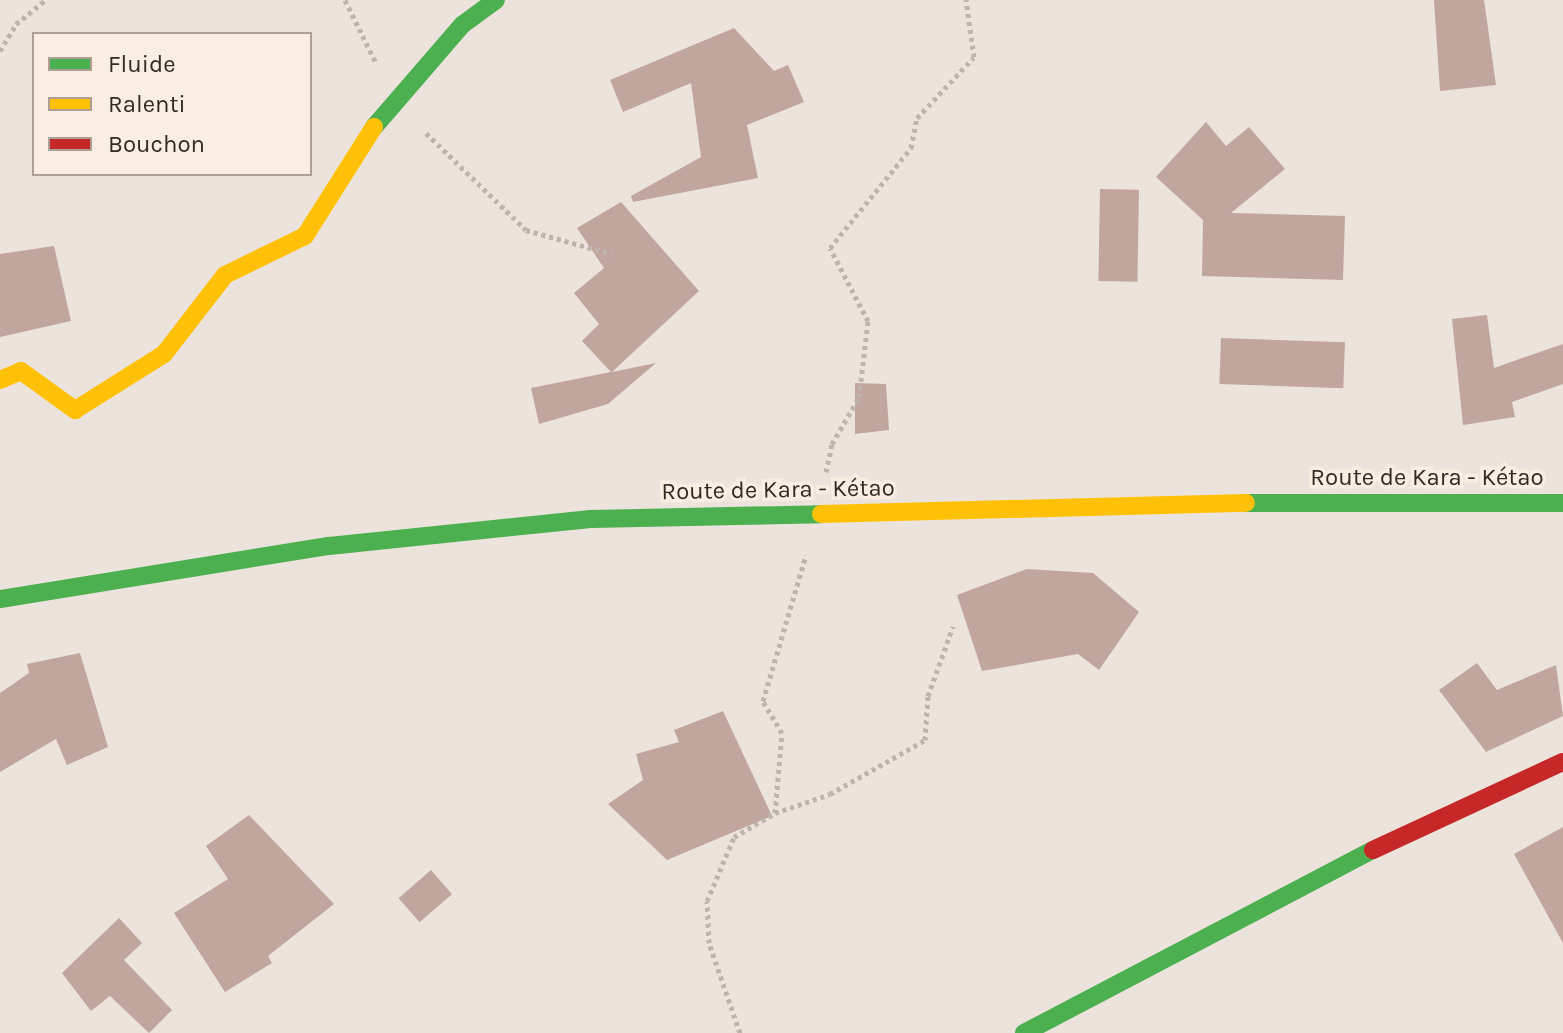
<!DOCTYPE html>
<meta charset="utf-8">
<style>
body{margin:0}
#map{position:relative;width:1563px;height:1033px;overflow:hidden;background:#ece4dc;font-family:Karla,sans-serif}
div>[style]{position:absolute}
.building>*{inset:0;background:#c1a69d;transform-origin:0 0}
.path>*{height:5px;margin-top:-2.5px;transform-origin:0;background:repeating-linear-gradient(90deg,#bdb4ae 0 4px,transparent 0 8px)}
.fast>*{height:18px;margin:-9px;padding:0 9px;transform-origin:9px;border-radius:9px;background:#4caf50}
.slow>*{height:18px;margin:-9px;padding:0 9px;transform-origin:9px;border-radius:9px;background:#ffc107}
.jam>*{height:18px;margin:-9px;padding:0 9px;transform-origin:9px;border-radius:9px;background:#c62828}
span{translate:-50% -50%;white-space:nowrap;text-align:center;line-height:1.15;-webkit-text-stroke:7px #faeee2;paint-order:stroke}
.street-label{font-size:24px;color:#342925}
.legend{position:absolute;left:32px;top:32px;width:280px;height:144px;box-sizing:border-box;background:#faeee2;border:2px solid #ab9f96;margin:0;padding:10px 14px;list-style:none;font-size:24px;color:#342925}
.legend li{display:flex;align-items:center;gap:16px;height:40px}
.legend b{width:40px;border:2px solid #ab9f96}
</style>
<div id="map">
<div class="building">
<i style="clip-path:polygon(1434px 0,1484px 0,1496px 85px,1440px 91px)"></i>
<i style="clip-path:polygon(734px 28px,774px 71px,788px 65px,804px 102px,747px 125px,758px 178px,633px 202px,631px 196px,701px 157px,691px 83px,623px 112px,610px 80px)"></i>
<i style="clip-path:polygon(1206px 122px,1226px 146px,1249px 127px,1285px 169px,1231px 213px,1345px 216px,1343px 280px,1202px 276px,1203px 220px,1156px 177px)"></i>
<i style="left:1100px;top:189px;width:39px;height:92px;rotate:1deg"></i>
<i style="clip-path:polygon(621px 202px,699px 291px,612px 372px,656px 363px,608px 404px,539px 424px,531px 388px,611px 372px,582px 341px,599px 324px,574px 293px,604px 268px,577px 228px)"></i>
<i style="clip-path:polygon(54px 246px,71px 321px,0 337px,0 254px)"></i>
<i style="clip-path:polygon(1487px 315px,1494px 368px,1563px 344px,1563px 384px,1512px 402px,1515px 417px,1463px 425px,1452px 319px)"></i>
<i style="left:1221px;top:338px;width:124px;height:46px;rotate:2deg"></i>
<i style="clip-path:polygon(855px 383px,886px 384px,889px 430px,855px 434px)"></i>
<i style="clip-path:polygon(1027px 569px,1093px 573px,1139px 612px,1099px 670px,1078px 654px,982px 671px,957px 595px)"></i>
<i style="clip-path:polygon(80px 653px,108px 747px,67px 765px,56px 739px,0 772px,0 693px,29px 673px,27px 664px)"></i>
<i style="clip-path:polygon(1477px 663px,1497px 690px,1556px 665px,1563px 716px,1486px 752px,1439px 690px)"></i>
<i style="clip-path:polygon(723px 711px,772px 816px,667px 860px,608px 804px,643px 780px,636px 754px,679px 742px,674px 730px)"></i>
<i style="clip-path:polygon(249px 815px,334px 904px,268px 956px,272px 963px,225px 992px,174px 913px,228px 879px,206px 846px)"></i>
<i style="clip-path:polygon(1563px 827px,1563px 943px,1514px 854px)"></i>
<i style="left:431px;top:870px;width:32px;height:43px;rotate:49deg"></i>
<i style="clip-path:polygon(119px 918px,142px 943px,124px 960px,172px 1010px,149px 1033px,110px 996px,91px 1011px,62px 973px)"></i>
</div>
<div class="path">
<i style="left:345px;top:0;width:70px;rotate:63.8deg"></i>
<i style="left:0;top:51px;width:31px;rotate:-59deg"></i>
<i style="left:16px;top:24px;width:38px;rotate:-39deg"></i>
<i style="left:426px;top:133px;width:139px;rotate:44.1deg"></i>
<i style="left:526px;top:230px;width:89px;rotate:15.6deg"></i>
<i style="left:826px;top:472px;width:29px;rotate:-78deg"></i>
<i style="left:832px;top:444px;width:54px;rotate:-60.1deg"></i>
<i style="left:859px;top:397px;width:77px;rotate:-83.2deg"></i>
<i style="left:868px;top:321px;width:82px;rotate:-117.5deg"></i>
<i style="left:830px;top:248px;width:129px;rotate:-51deg"></i>
<i style="left:911px;top:148px;width:31px;rotate:-79deg"></i>
<i style="left:917px;top:118px;width:83px;rotate:-46.9deg"></i>
<i style="left:974px;top:57px;width:58px;rotate:-98deg"></i>
<i style="left:775px;top:813px;width:58px;rotate:-19.1deg"></i>
<i style="left:830px;top:794px;width:109px;rotate:-29.6deg"></i>
<i style="left:925px;top:740px;width:44px;rotate:-86.1deg"></i>
<i style="left:928px;top:696px;width:74px;rotate:-70.3deg"></i>
<i style="left:740px;top:1033px;width:95px;rotate:-109deg"></i>
<i style="left:709px;top:943px;width:42px;rotate:-92.7deg"></i>
<i style="left:707px;top:901px;width:69px;rotate:-67.1deg"></i>
<i style="left:734px;top:837px;width:48px;rotate:-30.3deg"></i>
<i style="left:775px;top:813px;width:80px;rotate:-85deg"></i>
<i style="left:782px;top:733px;width:37px;rotate:-121deg"></i>
<i style="left:763px;top:701px;width:152px;rotate:-73.6deg"></i>
</div>
<div class="fast">
<i style="left:374px;top:127px;width:135px;rotate:-49.2deg"></i>
<i style="left:462px;top:25px;width:42px;rotate:-36.3deg"></i>
<i style="left:1246px;top:503px;width:317px"></i>
<i style="left:0;top:599px;width:333px;rotate:-9.2deg"></i>
<i style="left:329px;top:546px;width:263px;rotate:-5.9deg"></i>
<i style="left:591px;top:519px;width:230px;rotate:-1.2deg"></i>
<i style="left:1024px;top:1033px;width:394px;rotate:-27.7deg"></i>
</div>
<div class="slow">
<i style="left:0;top:380px;width:23px;rotate:-23deg"></i>
<i style="left:21px;top:371px;width:67px;rotate:35.8deg"></i>
<i style="left:75px;top:410px;width:105px;rotate:-32.2deg"></i>
<i style="left:164px;top:354px;width:100px;rotate:-52.3deg"></i>
<i style="left:225px;top:275px;width:89px;rotate:-26deg"></i>
<i style="left:305px;top:236px;width:129px;rotate:-57.7deg"></i>
<i style="left:821px;top:514px;width:425px;rotate:-1.5deg"></i>
</div>
<div class="jam">
<i style="left:1373px;top:850px;width:209px;rotate:-24.9deg"></i>
</div>
<div class="street-label">
<span style="left:1427px;top:478px">Route de Kara - Kétao</span>
<span style="left:778px;top:490px;rotate:-1deg">Route de Kara - Kétao</span>
</div>
<ul class="legend">
<li><b style="height:10px;background:#4caf50"></b>Fluide</li>
<li><b style="height:10px;background:#ffc107"></b>Ralenti</li>
<li><b style="height:10px;background:#c62828"></b>Bouchon</li>
</ul>
</div>
